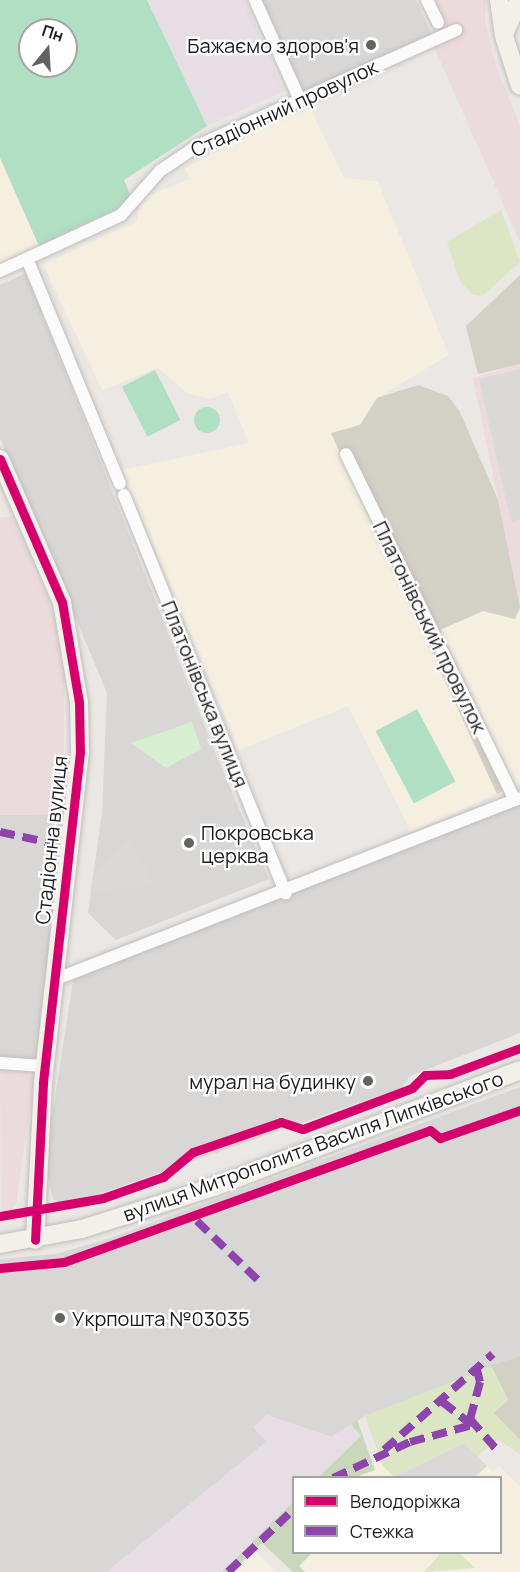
<!DOCTYPE html>
<meta charset="utf-8">
<style>
body{margin:0}
#map{position:relative;width:520px;height:1572px;overflow:hidden;background:#eae7e4;font-family:Manrope,sans-serif}
div>[style]{position:absolute}
.residential>*{inset:0;background:#d9d7d6}
.commercial>*{inset:0;background:#ecdbdc}
.industrial>*{inset:0;background:#e7dde5}
.education>*{inset:0;background:#f4efde}
.religious>*{inset:0;background:#d8d7d6}
.construction>*{inset:0;background:#d3d0c6}
.grass>*{inset:0;background:#dce5c4}
.forest>*{inset:0;background:#cad7ba}
.park>*{inset:0;background:#d6efd0}
.pitch>*{inset:0;background:#b1dfc3;transform-origin:0 0}
.round{border-radius:50%}
.parking>*{inset:0;background:#dad9d8}
.roads{filter:drop-shadow(0 0 2px #c0bebd) drop-shadow(0 0 2px #c0bebd)}
.street>*{height:12px;margin:-6px;padding:0 6px;transform-origin:6px;border-radius:6px;background:#fcfbfb}
.secondary>*{height:18px;margin:-9px;padding:0 9px;transform-origin:9px;border-radius:9px;background:#f2f0e9}
.quiet>*{height:8px;margin-top:-4px;transform-origin:0;background:repeating-linear-gradient(90deg,#8e44ad 0 15px,transparent 0 23px)}
.cycleway>*{height:9px;margin:-4.5px;padding:0 4.5px;transform-origin:4.5px;border-radius:4.5px;background:#d6006c}
.dots>*{width:16px;height:16px;translate:-50% -50%;box-sizing:border-box;border:3px solid #fff;border-radius:50%}
span{translate:-50% -50%;white-space:nowrap;text-align:center;line-height:1.15;-webkit-text-stroke:4.5px #fff;paint-order:stroke}
.poi-label{font-size:20px;color:#1c1c1c}
.right{translate:-100% -50%;text-align:right}
.left{translate:0 -50%;text-align:left}
.street-label{font-size:20px;color:#1c1c1c}
.legend{position:absolute;left:292px;top:1476px;width:210px;height:78px;box-sizing:border-box;background:#fff;border:2px solid #a4a4a4;margin:0;padding:8px 10px;list-style:none;font-size:18px;color:#1c1c1c}
.legend li{display:flex;align-items:center;gap:12px;height:30px}
.legend b{width:30px;border:2px solid #a4a4a4}
.north{position:absolute;left:18px;top:18px;width:60px;height:60px;box-sizing:border-box;background:#fff;border:2px solid #a4a4a4;border-radius:50%;rotate:18deg;font-size:16px;font-weight:700;line-height:24px;text-align:center;color:#1c1c1c}
.north::after{content:'';display:block;margin:auto;width:21px;height:27px;background:#646362;clip-path:polygon(50% 0,100% 100%,50% 72%,0 100%)}
</style>
<div id="map">
<div class="residential">
<i style="clip-path:polygon(260px 0,416px 0,433px 37px,302px 95px)"></i>
<i style="clip-path:polygon(26px 273px,217px 757px,102px 813px,107px 693px,0 438px,0 285px)"></i>
<i style="clip-path:polygon(520px 800px,520px 1033px,410px 1076px,401px 1088px,62px 1207px,53px 1199px,45px 1164px,74px 974px)"></i>
<i style="clip-path:polygon(64px 814px,35px 1072px,0 1069px,0 815px)"></i>
<i style="clip-path:polygon(520px 1087px,520px 1356px,365px 1416px,331px 1437px,267px 1415px,266px 1442px,107px 1572px,0 1572px,0 1259px,56px 1254px,110px 1238px)"></i>
</div>
<div class="commercial">
<i style="clip-path:polygon(432px 0,486px 0,485px 20px,495px 63px,520px 125px,520px 242px,434px 47px,443px 23px)"></i>
<i style="clip-path:polygon(520px 364px,520px 607px,473px 378px)"></i>
<i style="clip-path:polygon(12px 516px,48px 598px,59px 640px,64px 676px,64px 814px,0 815px,0 518px)"></i>
<i style="clip-path:polygon(0 1069px,35px 1072px,16px 1205px,1px 1220px)"></i>
</div>
<div class="industrial">
<i style="clip-path:polygon(147px 0,245px 0,284px 91px,207px 126px)"></i>
<i style="clip-path:polygon(267px 1415px,331px 1437px,351px 1424px,361px 1436px,319px 1477px,294px 1478px,293px 1502px,222px 1572px,107px 1572px,266px 1442px,253px 1427px)"></i>
</div>
<div class="education">
<i style="clip-path:polygon(308px 104px,344px 177px,378px 182px,449px 355px,377px 398px,360px 425px,331px 434px,497px 794px,411px 832px,348px 706px,239px 750px,121px 470px,249px 443px,228px 392px,211px 399px,187px 393px,158px 368px,102px 390px,43px 264px,136px 222px,142px 198px,189px 179px,185px 168px)"></i>
<i style="clip-path:polygon(0 158px,39px 246px,0 264px)"></i>
<i style="clip-path:polygon(483px 611px,515px 619px,520px 612px,520px 784px,514px 786px,440px 630px)"></i>
<i style="clip-path:polygon(464px 1443px,493px 1472px,499px 1466px,520px 1486px,520px 1572px,305px 1572px,269px 1538px,294px 1552px,500px 1552px,500px 1478px,342px 1477px,410px 1445px)"></i>
<i style="clip-path:polygon(254px 1550px,277px 1572px,232px 1572px)"></i>
</div>
<div class="religious">
<i style="clip-path:polygon(217px 757px,269px 879px,116px 940px,88px 913px,102px 813px)"></i>
</div>
<div class="construction">
<i style="clip-path:polygon(520px 275px,520px 364px,478px 374px,466px 326px)"></i>
<i style="clip-path:polygon(418px 385px,448px 396px,460px 412px,498px 500px,520px 607px,515px 619px,483px 611px,440px 630px,514px 786px,497px 794px,331px 433px,360px 425px,377px 398px)"></i>
<i style="clip-path:polygon(520px 1356px,520px 1440px,493px 1413px,508px 1400px,491px 1366px)"></i>
</div>
<div class="grass">
<i style="clip-path:polygon(501px 210px,520px 262px,482px 296px,473px 295px,460px 281px,447px 242px)"></i>
<i style="clip-path:polygon(491px 1366px,508px 1400px,494px 1413px,520px 1440px,520px 1454px,498px 1440px,477px 1456px,464px 1443px,394px 1477px,383px 1466px,365px 1416px)"></i>
<i style="clip-path:polygon(442px 1552px,459px 1553px,475px 1568px,424px 1572px)"></i>
</div>
<div class="forest">
<i style="clip-path:polygon(357px 1420px,375px 1470px,356px 1477px,319px 1477px,361px 1436px,351px 1424px)"></i>
<i style="clip-path:polygon(293px 1502px,294px 1552px,312px 1553px,299px 1566px,305px 1572px,293px 1572px,262px 1543px,232px 1572px,222px 1572px)"></i>
</div>
<div class="park">
<i style="clip-path:polygon(192px 722px,201px 749px,166px 768px,131px 743px)"></i>
</div>
<div class="pitch">
<i style="clip-path:polygon(evenodd,0 0,147px 0,207px 126px,124px 180px,131px 197px,125px 205px,39px 246px,0 158px,0 0,30px 30px,66px 30px,66px 66px,30px 66px,30px 30px)"></i>
<i style="left:155px;top:370px;width:56px;height:37px;rotate:63deg"></i>
<i class="round" style="left:194px;top:407px;width:26px;height:26px"></i>
<i style="left:417px;top:709px;width:82px;height:47px;rotate:62deg"></i>
</div>
<div class="parking">
<i style="clip-path:polygon(520px 369px,520px 519px,511px 522px,479px 379px)"></i>
<i style="clip-path:polygon(128px 837px,155px 886px,91px 891px,92px 881px)"></i>
<i style="clip-path:polygon(464px 1443px,487px 1466px,475px 1477px,394px 1477px)"></i>
</div>
<div class="roads">
<div class="street">
<i style="left:255px;top:0;width:110px;rotate:65.8deg"></i>
<i style="left:427px;top:0;width:25px;rotate:64deg"></i>
<i style="left:28px;top:261px;width:241px;rotate:67.6deg"></i>
<i style="left:0;top:271px;width:133px;rotate:-24.8deg"></i>
<i style="left:121px;top:215px;width:59px;rotate:-48.4deg"></i>
<i style="left:160px;top:171px;width:45px;rotate:-34deg"></i>
<i style="left:197px;top:146px;width:284px;rotate:-24.1deg"></i>
<i style="left:346px;top:454px;width:385px;rotate:64deg"></i>
<i style="left:124px;top:495px;width:430px;rotate:67.9deg"></i>
<i style="left:54px;top:980px;width:500px;rotate:-21.33deg"></i>
<i style="left:0;top:1063px;width:44px;rotate:3.9deg"></i>
</div>
<div class="secondary">
<i style="left:499px;top:0;width:36px;rotate:82deg"></i>
<i style="left:504px;top:36px;width:52px;rotate:72.3deg"></i>
<i style="left:504px;top:34px;width:37px;rotate:-66deg"></i>
<i style="left:0;top:459px;width:156px;rotate:66.6deg"></i>
<i style="left:62px;top:602px;width:101px;rotate:80.4deg"></i>
<i style="left:79px;top:702px;width:50px;rotate:88.9deg"></i>
<i style="left:80px;top:752px;width:333px;rotate:96.4deg"></i>
<i style="left:43px;top:1083px;width:157px;rotate:92.9deg"></i>
<i style="left:0;top:1244px;width:83px;rotate:-10.4deg"></i>
<i style="left:82px;top:1229px;width:139px;rotate:-17.7deg"></i>
<i style="left:214px;top:1187px;width:328px;rotate:-20.9deg"></i>
</div>
</div>
<div class="quiet">
<i style="left:0;top:832px;width:56px;rotate:12.3deg"></i>
<i style="left:197px;top:1221px;width:86px;rotate:44.1deg"></i>
<i style="left:477px;top:1370px;width:12px;rotate:76deg"></i>
<i style="left:480px;top:1382px;width:38px;rotate:105deg"></i>
<i style="left:470px;top:1419px;width:40px;rotate:49deg"></i>
<i style="left:384px;top:1450px;width:145px;rotate:-41.4deg"></i>
<i style="left:333px;top:1478px;width:85px;rotate:-25.1deg"></i>
<i style="left:410px;top:1442px;width:64px;rotate:-15.3deg"></i>
<i style="left:472px;top:1425px;width:39px;rotate:-142deg"></i>
<i style="left:228px;top:1572px;width:91px;rotate:-43.7deg"></i>
</div>
<div class="cycleway">
<i style="left:0;top:459px;width:156px;rotate:66.6deg"></i>
<i style="left:62px;top:602px;width:101px;rotate:80.4deg"></i>
<i style="left:79px;top:702px;width:50px;rotate:88.9deg"></i>
<i style="left:80px;top:752px;width:333px;rotate:96.4deg"></i>
<i style="left:43px;top:1083px;width:157px;rotate:92.9deg"></i>
<i style="left:0;top:1216px;width:105px;rotate:-9.9deg"></i>
<i style="left:103px;top:1198px;width:64px;rotate:-19.3deg"></i>
<i style="left:163px;top:1177px;width:39px;rotate:-40deg"></i>
<i style="left:193px;top:1152px;width:93px;rotate:-18.8deg"></i>
<i style="left:281px;top:1122px;width:23px;rotate:18deg"></i>
<i style="left:303px;top:1129px;width:116px;rotate:-20.6deg"></i>
<i style="left:412px;top:1088px;width:18px;rotate:-45deg"></i>
<i style="left:425px;top:1075px;width:25px;rotate:-2deg"></i>
<i style="left:450px;top:1074px;width:75px;rotate:-20.4deg"></i>
<i style="left:0;top:1268px;width:64px;rotate:-5.4deg"></i>
<i style="left:64px;top:1262px;width:389px;rotate:-19.8deg"></i>
<i style="left:430px;top:1130px;width:13px;rotate:39deg"></i>
<i style="left:440px;top:1138px;width:85px;rotate:-19.3deg"></i>
</div>
<div class="dots">
<i style="left:371px;top:45px;background:#646362"></i>
<i style="left:189px;top:843px;background:#646362"></i>
<i style="left:368px;top:1081px;background:#646362"></i>
<i style="left:60px;top:1318px;background:#646362"></i>
</div>
<div class="poi-label">
<span class="right" style="left:359px;top:45px">Бажаємо здоров'я</span>
<span class="left" style="left:201px;top:844px">Покровська<br>церква</span>
<span class="right" style="left:356px;top:1081px">мурал на будинку</span>
<span class="left" style="left:72px;top:1318px">Укрпошта №03035</span>
</div>
<div class="street-label">
<span style="left:284px;top:108px;rotate:-25deg">Стадіонний провулок</span>
<span style="left:430px;top:627px;rotate:64deg">Платонівський провулок</span>
<span style="left:205px;top:694px;rotate:68deg">Платонівська вулиця</span>
<span style="left:51px;top:840px;rotate:-84deg">Стадіонна вулиця</span>
<span style="left:313px;top:1146px;rotate:-20deg">вулиця Митрополита Василя Липківського</span>
</div>
<ul class="legend">
<li><b style="height:8px;background:#d6006c"></b>Велодоріжка</li>
<li><b style="height:8px;background:#8e44ad"></b>Стежка</li>
</ul>
<div class="north">Пн</div>
</div>
